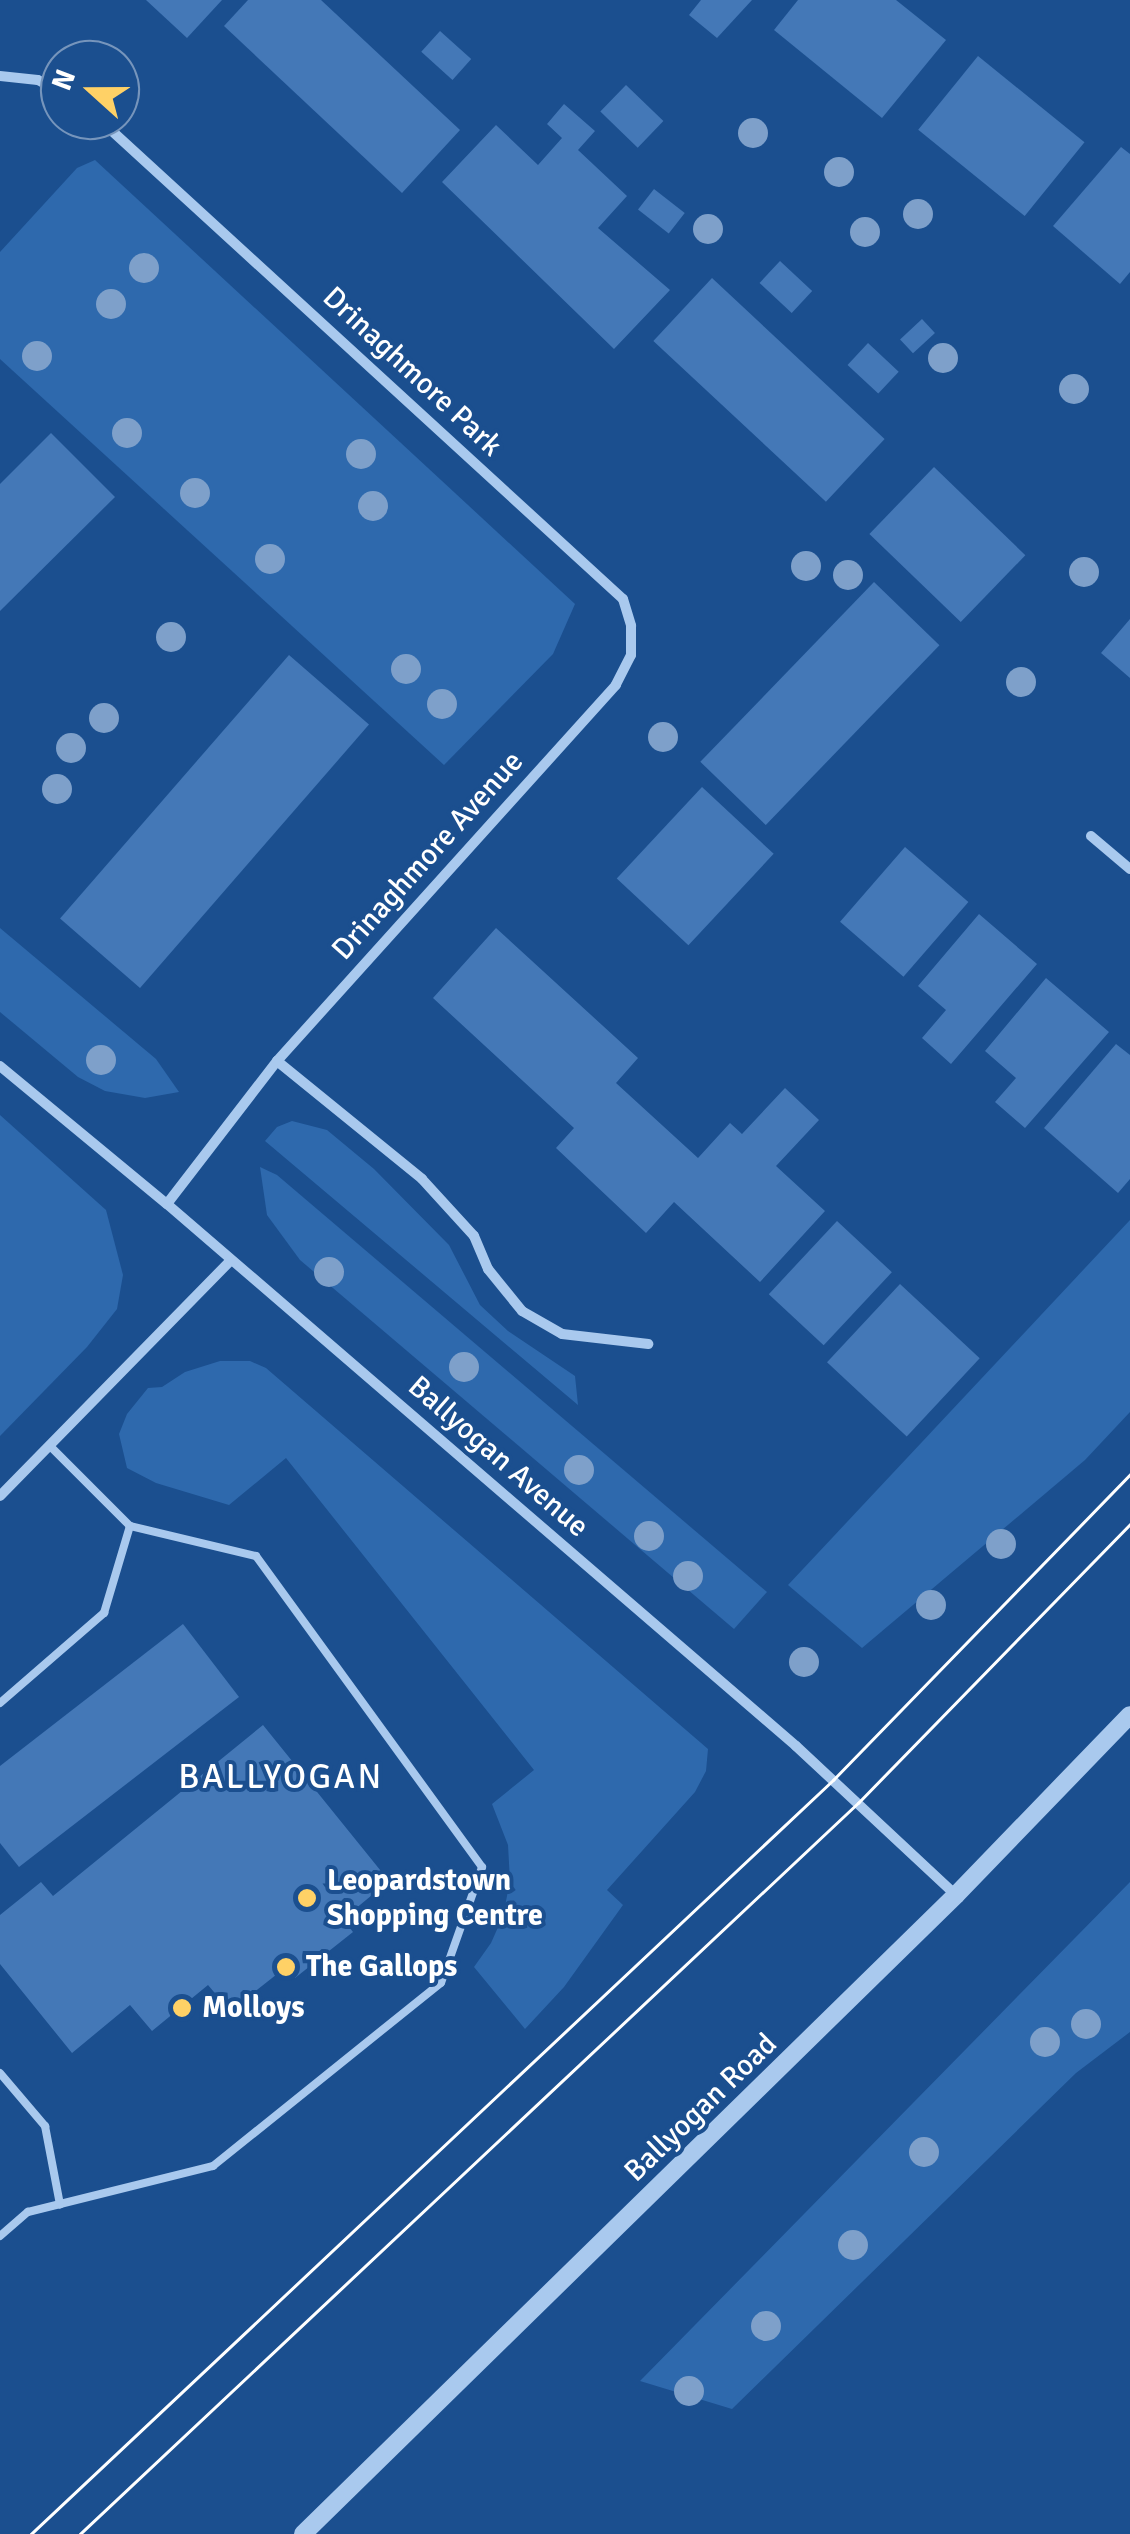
<!DOCTYPE html>
<style>
body{margin:0}
#map{position:relative;width:1130px;height:2534px;overflow:hidden;background:#1b4f8f;font-family:Signika,sans-serif}
div>[style]{position:absolute}
.green>*{inset:0;background:#2e69ad}
.building>*{inset:0;background:#4478b7;transform-origin:0 0}
.service>*{height:8px;margin:-4px;padding:0 4px;transform-origin:4px;border-radius:4px;background:#a9c9ee}
.minor>*{height:10px;margin:-5px;padding:0 5px;transform-origin:5px;border-radius:5px;background:#a9c9ee}
.tertiary>*{height:18px;margin:-9px;padding:0 9px;transform-origin:9px;border-radius:9px;background:#a9c9ee}
.tram>*{height:2.5px;margin:-1.25px;padding:0 1.25px;transform-origin:1.25px;border-radius:1.25px;background:#fff}
.trees>*{width:30px;height:30px;margin:-15px;border-radius:50%;background:#7ea0ca}
.dots>*{width:28px;height:28px;translate:-50% -50%;box-sizing:border-box;border:5px solid #1b4f8f;border-radius:50%}
span{translate:-50% -50%;white-space:nowrap;text-align:center;line-height:1.15;-webkit-text-stroke:8px #1b4f8f;paint-order:stroke}
.street-label{font-size:30px;color:#fff}
.poi-label{font-size:30px;color:#fff;font-weight:700}
.left{translate:0 -50%;text-align:left}
.quarter-label{font-size:35px;color:#fff;letter-spacing:2.5px}
.north{position:absolute;left:40px;top:40px;width:100px;height:100px;box-sizing:border-box;background:#1b4f8f;border:2px solid #7695bc;border-radius:50%;rotate:291deg;font-size:28px;font-weight:700;line-height:40px;text-align:center;color:#fff}
.north::after{content:'';display:block;margin:auto;width:35px;height:45px;background:#ffd166;clip-path:polygon(50% 0,100% 100%,50% 72%,0 100%)}
</style>
<div id="map">
<div class="green">
<i style="clip-path:polygon(95px 160px,575px 604px,553px 654px,444px 765px,0 359px,0 252px,77px 168px)"></i>
<i style="clip-path:polygon(0 928px,156px 1059px,179px 1092px,145px 1098px,105px 1091px,78px 1077px,0 1012px)"></i>
<i style="clip-path:polygon(0 1115px,106px 1210px,123px 1275px,117px 1309px,87px 1347px,0 1436px)"></i>
<i style="clip-path:polygon(292px 1121px,327px 1130px,374px 1169px,449px 1245px,480px 1305px,508px 1331px,575px 1376px,578px 1405px,265px 1141px,277px 1127px)"></i>
<i style="clip-path:polygon(260px 1167px,277px 1175px,767px 1592px,734px 1629px,300px 1260px,267px 1215px)"></i>
<i style="clip-path:polygon(1130px 1220px,1130px 1412px,1085px 1460px,862px 1648px,788px 1585px)"></i>
<i style="clip-path:polygon(220px 1361px,250px 1361px,266px 1368px,708px 1749px,706px 1771px,695px 1792px,607px 1890px,623px 1905px,564px 1987px,525px 2029px,474px 1967px,491px 1943px,503px 1916px,510px 1881px,508px 1845px,492px 1804px,534px 1770px,286px 1458px,229px 1505px,156px 1483px,127px 1468px,119px 1434px,127px 1414px,148px 1388px,162px 1387px,185px 1372px)"></i>
<i style="clip-path:polygon(1130px 1882px,1130px 2032px,1076px 2073px,732px 2409px,640px 2381px)"></i>
</div>
<div class="building">
<i style="clip-path:polygon(146px 0,222px 0,187px 38px)"></i>
<i style="clip-path:polygon(248px 0,321px 0,460px 130px,402px 193px,224px 26px)"></i>
<i style="clip-path:polygon(701px 0,752px 0,717px 38px,689px 15px)"></i>
<i style="clip-path:polygon(798px 0,896px 0,946px 40px,882px 118px,774px 30px)"></i>
<i style="left:440px;top:31px;width:42px;height:28px;rotate:42deg"></i>
<i style="left:978px;top:56px;width:137px;height:95px;rotate:39deg"></i>
<i style="left:626px;top:85px;width:52px;height:37px;rotate:44deg"></i>
<i style="clip-path:polygon(564px 104px,595px 131px,578px 150px,627px 196px,598px 228px,670px 290px,614px 349px,442px 182px,496px 125px,538px 165px,562px 138px,547px 124px)"></i>
<i style="clip-path:polygon(1121px 147px,1130px 154px,1130px 272px,1120px 284px,1053px 226px)"></i>
<i style="left:654px;top:189px;width:39px;height:26px;rotate:38deg"></i>
<i style="left:780px;top:261px;width:44px;height:30px;rotate:43deg"></i>
<i style="left:712px;top:278px;width:236px;height:86px;rotate:43deg"></i>
<i style="left:922px;top:319px;width:19px;height:30px;rotate:47deg"></i>
<i style="left:868px;top:343px;width:42px;height:30px;rotate:43deg"></i>
<i style="clip-path:polygon(51px 433px,115px 497px,0 611px,0 484px)"></i>
<i style="left:934px;top:467px;width:127px;height:93px;rotate:44deg"></i>
<i style="left:874px;top:582px;width:91px;height:250px;rotate:44deg"></i>
<i style="clip-path:polygon(1130px 619px,1130px 678px,1101px 653px)"></i>
<i style="left:289px;top:655px;width:106px;height:349px;rotate:41deg"></i>
<i style="left:702px;top:787px;width:98px;height:125px;rotate:43deg"></i>
<i style="left:905px;top:847px;width:84px;height:99px;rotate:41deg"></i>
<i style="clip-path:polygon(979px 914px,1037px 964px,951px 1064px,922px 1038px,946px 1010px,918px 986px)"></i>
<i style="clip-path:polygon(496px 928px,638px 1058px,616px 1083px,698px 1158px,730px 1123px,742px 1134px,785px 1088px,819px 1120px,776px 1166px,825px 1211px,760px 1282px,674px 1202px,646px 1233px,556px 1148px,574px 1128px,433px 998px)"></i>
<i style="clip-path:polygon(1046px 978px,1109px 1032px,1025px 1128px,995px 1102px,1016px 1078px,985px 1051px)"></i>
<i style="clip-path:polygon(1116px 1044px,1130px 1055px,1130px 1179px,1118px 1193px,1044px 1128px)"></i>
<i style="left:837px;top:1221px;width:75px;height:100px;rotate:43deg"></i>
<i style="left:900px;top:1284px;width:109px;height:107px;rotate:43deg"></i>
<i style="clip-path:polygon(183px 1624px,239px 1697px,19px 1867px,0 1843px,0 1766px)"></i>
<i style="clip-path:polygon(263px 1725px,389px 1881px,343px 1919px,353px 1932px,295px 1978px,286px 1967px,230px 2011px,208px 1985px,152px 2031px,130px 2005px,72px 2053px,0 1964px,0 1915px,41px 1882px,53px 1896px)"></i>
</div>
<div class="service">
<i style="left:0;top:1703px;width:138px;rotate:-40.9deg"></i>
<i style="left:104px;top:1613px;width:91px;rotate:-73.4deg"></i>
<i style="left:0;top:2073px;width:70px;rotate:49.7deg"></i>
<i style="left:45px;top:2126px;width:80px;rotate:79.2deg"></i>
<i style="left:0;top:2236px;width:37px;rotate:-41deg"></i>
<i style="left:28px;top:2212px;width:191px;rotate:-14deg"></i>
<i style="left:213px;top:2166px;width:292px;rotate:-38.8deg"></i>
<i style="left:441px;top:1983px;width:123px;rotate:-70.5deg"></i>
<i style="left:482px;top:1867px;width:384px;rotate:-126deg"></i>
<i style="left:256px;top:1556px;width:130px;rotate:-166.6deg"></i>
<i style="left:130px;top:1526px;width:113px;rotate:-135deg"></i>
</div>
<div class="minor">
<i style="left:0;top:76px;width:38px;rotate:6deg"></i>
<i style="left:38px;top:80px;width:25px;rotate:29deg"></i>
<i style="left:100px;top:120px;width:709px;rotate:42.49deg"></i>
<i style="left:623px;top:599px;width:28px;rotate:73deg"></i>
<i style="left:631px;top:626px;width:29px;rotate:90deg"></i>
<i style="left:631px;top:655px;width:34px;rotate:117deg"></i>
<i style="left:616px;top:685px;width:506px;rotate:132.04deg"></i>
<i style="left:277px;top:1061px;width:180px;rotate:127.6deg"></i>
<i style="left:1091px;top:836px;width:51px;rotate:40.2deg"></i>
<i style="left:277px;top:1061px;width:187px;rotate:39.1deg"></i>
<i style="left:422px;top:1179px;width:77px;rotate:47.6deg"></i>
<i style="left:474px;top:1236px;width:36px;rotate:67deg"></i>
<i style="left:488px;top:1269px;width:54px;rotate:51deg"></i>
<i style="left:522px;top:1311px;width:46px;rotate:29.9deg"></i>
<i style="left:562px;top:1334px;width:87px;rotate:6.6deg"></i>
<i style="left:0;top:1066px;width:217px;rotate:39.6deg"></i>
<i style="left:167px;top:1204px;width:830px;rotate:40.75deg"></i>
<i style="left:796px;top:1746px;width:219px;rotate:43deg"></i>
<i style="left:0;top:1496px;width:330px;rotate:-45.6deg"></i>
</div>
<div class="tertiary">
<i style="left:303px;top:2534px;width:914px;rotate:-44.38deg"></i>
<i style="left:956px;top:1895px;width:250px;rotate:-46deg"></i>
</div>
<div class="tram">
<i style="left:31px;top:2534px;width:1101px;rotate:-43.23deg"></i>
<i style="left:833px;top:1780px;width:426px;rotate:-45.8deg"></i>
<i style="left:80px;top:2534px;width:1068px;rotate:-43.22deg"></i>
<i style="left:858px;top:1803px;width:390px;rotate:-45.7deg"></i>
</div>
<div class="trees">
<i style="left:753px;top:133px"></i>
<i style="left:839px;top:172px"></i>
<i style="left:918px;top:214px"></i>
<i style="left:708px;top:229px"></i>
<i style="left:865px;top:232px"></i>
<i style="left:144px;top:268px"></i>
<i style="left:111px;top:304px"></i>
<i style="left:37px;top:356px"></i>
<i style="left:943px;top:358px"></i>
<i style="left:1074px;top:389px"></i>
<i style="left:127px;top:433px"></i>
<i style="left:361px;top:454px"></i>
<i style="left:195px;top:493px"></i>
<i style="left:373px;top:506px"></i>
<i style="left:270px;top:559px"></i>
<i style="left:806px;top:566px"></i>
<i style="left:1084px;top:572px"></i>
<i style="left:848px;top:575px"></i>
<i style="left:171px;top:637px"></i>
<i style="left:406px;top:669px"></i>
<i style="left:1021px;top:682px"></i>
<i style="left:442px;top:704px"></i>
<i style="left:104px;top:718px"></i>
<i style="left:663px;top:737px"></i>
<i style="left:71px;top:748px"></i>
<i style="left:57px;top:789px"></i>
<i style="left:101px;top:1060px"></i>
<i style="left:329px;top:1272px"></i>
<i style="left:464px;top:1367px"></i>
<i style="left:579px;top:1470px"></i>
<i style="left:649px;top:1536px"></i>
<i style="left:1001px;top:1544px"></i>
<i style="left:688px;top:1576px"></i>
<i style="left:931px;top:1605px"></i>
<i style="left:804px;top:1662px"></i>
<i style="left:1086px;top:2024px"></i>
<i style="left:1045px;top:2042px"></i>
<i style="left:924px;top:2152px"></i>
<i style="left:853px;top:2245px"></i>
<i style="left:766px;top:2326px"></i>
<i style="left:689px;top:2391px"></i>
</div>
<div class="dots">
<i style="left:307px;top:1898px;background:#ffd166"></i>
<i style="left:286px;top:1967px;background:#ffd166"></i>
<i style="left:182px;top:2008px;background:#ffd166"></i>
</div>
<div class="street-label">
<span style="left:412px;top:372px;rotate:43deg">Drinaghmore Park</span>
<span style="left:428px;top:856px;rotate:-48deg">Drinaghmore Avenue</span>
<span style="left:498px;top:1457px;rotate:41deg">Ballyogan Avenue</span>
<span style="left:701px;top:2108px;rotate:-44deg">Ballyogan Road</span>
</div>
<div class="poi-label">
<span class="left" style="left:327px;top:1898px">Leopardstown<br>Shopping Centre</span>
<span class="left" style="left:306px;top:1967px">The Gallops</span>
<span class="left" style="left:202px;top:2008px">Molloys</span>
</div>
<div class="quarter-label">
<span style="left:281px;top:1777px">BALLYOGAN</span>
</div>
<div class="north">N</div>
</div>
